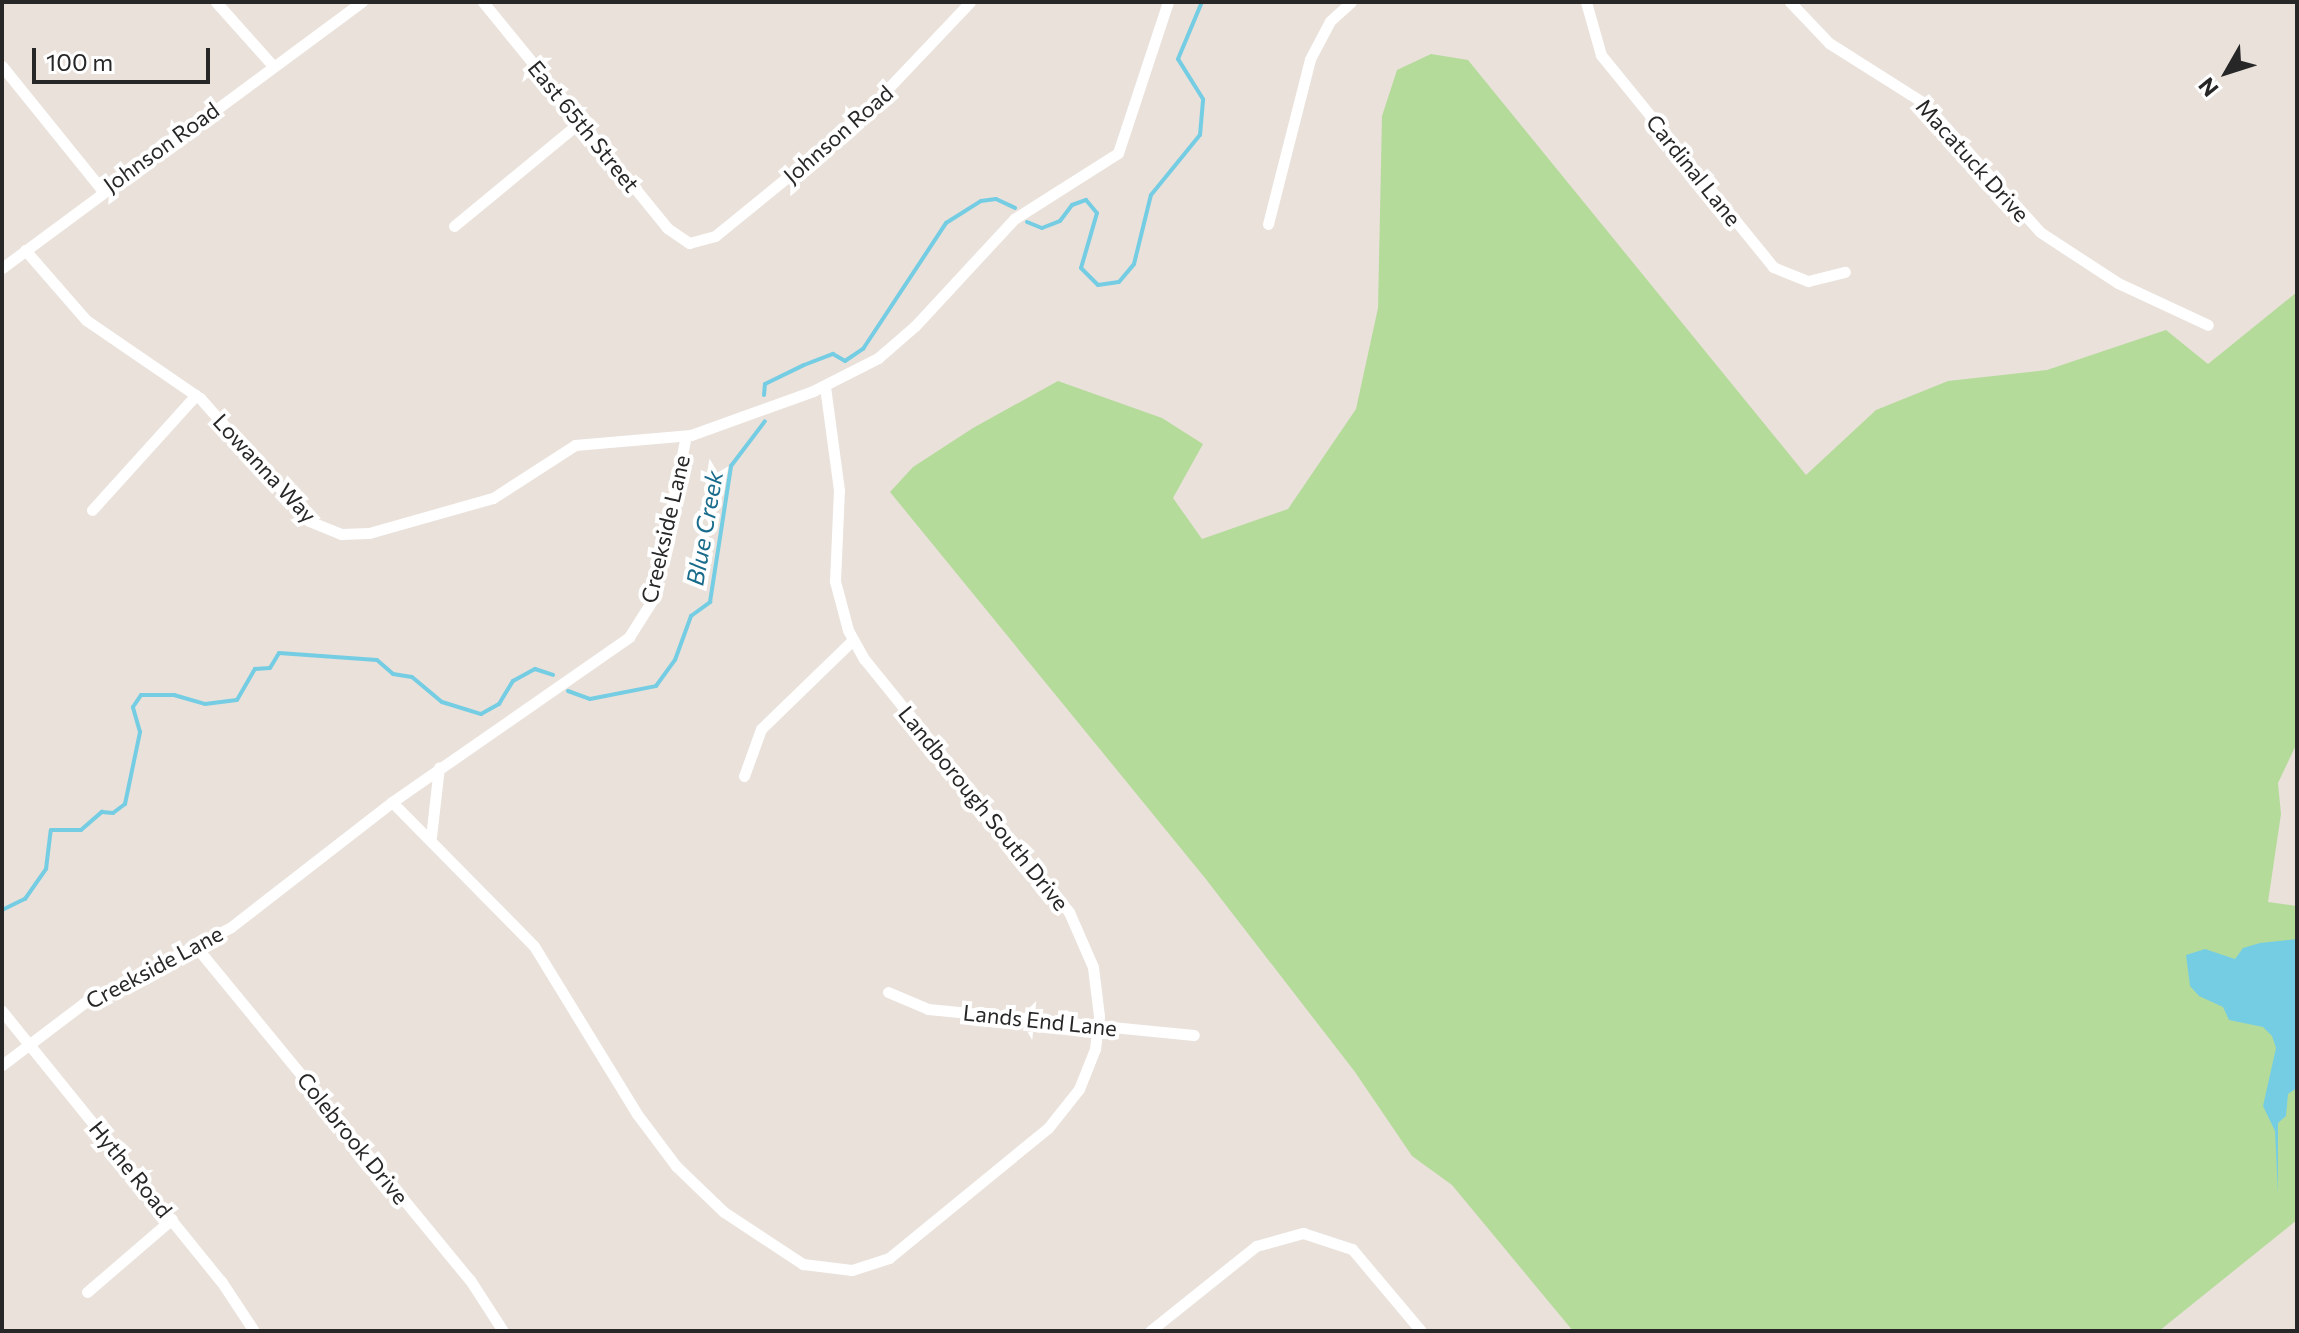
<!DOCTYPE html>
<style>
body{margin:0}
#map{position:relative;width:2299px;height:1333px;overflow:hidden;background:#e9e1da;font-family:Commissioner,sans-serif}
div>[style]{position:absolute}
.green>*{inset:0;background:#b5db9b}
.water>*{inset:0;background:#75cde3}
.stream>*{height:4px;margin:-2px;padding:0 2px;transform-origin:2px;border-radius:2px;background:#75cde3}
.minor>*{height:11px;margin:-5.5px;padding:0 5.5px;transform-origin:5.5px;border-radius:5.5px;background:#fff}
span{translate:-50% -50%;white-space:nowrap;text-align:center;line-height:1.15;-webkit-text-stroke:8px #fff;paint-order:stroke}
.street-label{font-size:22px;color:#272727}
.water-label{font-size:24px;color:#186b8a;font-style:italic}
.frame{position:absolute;inset:0;border:4px solid #272727;pointer-events:none}
.north{position:absolute;left:2187px;top:32px;width:80px;height:80px;-webkit-text-stroke:6px #fff;paint-order:stroke;rotate:231deg;font-size:22px;font-weight:700;line-height:32px;text-align:center;color:#272727}
.north::after{content:'';display:block;margin:auto;width:28px;height:36px;background:#272727;clip-path:polygon(50% 0,100% 100%,50% 72%,0 100%)}
.scale{position:absolute;left:32px;top:48px;width:178px;height:36px;box-sizing:border-box;border:4px solid #272727;border-top:0;padding-left:10px;font-size:24px;line-height:28px;white-space:nowrap;color:#272727;-webkit-text-stroke:6px #fff;paint-order:stroke}
</style>
<div id="map">
<div class="green">
<i style="clip-path:polygon(1431px 54px,1468px 60px,1806px 475px,1876px 410px,1948px 381px,2047px 370px,2166px 330px,2208px 364px,2297px 292px,2297px 743px,2278px 783px,2281px 814px,2268px 902px,2297px 906px,2297px 1220px,2159px 1331px,1573px 1331px,1452px 1185px,1412px 1156px,1355px 1072px,1205px 878px,890px 492px,913px 467px,973px 428px,1058px 381px,1162px 418px,1203px 444px,1173px 498px,1202px 539px,1288px 509px,1356px 409px,1378px 308px,1382px 116px,1397px 70px)"></i>
</div>
<div class="water">
<i style="clip-path:polygon(2297px 939px,2297px 1088px,2288px 1094px,2286px 1116px,2278px 1123px,2278px 1194px,2275px 1131px,2263px 1106px,2276px 1048px,2272px 1036px,2263px 1027px,2229px 1020px,2223px 1007px,2199px 996px,2190px 986px,2186px 955px,2205px 949px,2235px 959px,2243px 948px,2260px 943px)"></i>
</div>
<div class="stream">
<i style="left:1027px;top:222px;width:16px;rotate:22deg"></i>
<i style="left:1042px;top:228px;width:19px;rotate:-21deg"></i>
<i style="left:1060px;top:221px;width:20px;rotate:-53deg"></i>
<i style="left:1072px;top:205px;width:15px;rotate:-20deg"></i>
<i style="left:1086px;top:200px;width:17px;rotate:50deg"></i>
<i style="left:1097px;top:213px;width:57px;rotate:106.2deg"></i>
<i style="left:1081px;top:268px;width:24px;rotate:45deg"></i>
<i style="left:1098px;top:285px;width:21px;rotate:-8deg"></i>
<i style="left:1119px;top:282px;width:23px;rotate:-50deg"></i>
<i style="left:1134px;top:264px;width:71px;rotate:-76.2deg"></i>
<i style="left:1151px;top:195px;width:77px;rotate:-50.8deg"></i>
<i style="left:1200px;top:135px;width:36px;rotate:-85deg"></i>
<i style="left:1203px;top:99px;width:47px;rotate:-122deg"></i>
<i style="left:1178px;top:59px;width:62px;rotate:-67.2deg"></i>
<i style="left:764px;top:395px;width:11px;rotate:-85deg"></i>
<i style="left:765px;top:384px;width:43px;rotate:-26deg"></i>
<i style="left:804px;top:365px;width:31px;rotate:-21deg"></i>
<i style="left:833px;top:354px;width:14px;rotate:30deg"></i>
<i style="left:845px;top:361px;width:22px;rotate:-34deg"></i>
<i style="left:863px;top:349px;width:151px;rotate:-56.6deg"></i>
<i style="left:946px;top:223px;width:41px;rotate:-32.2deg"></i>
<i style="left:981px;top:201px;width:15px;rotate:-8deg"></i>
<i style="left:996px;top:199px;width:21px;rotate:25deg"></i>
<i style="left:568px;top:691px;width:23px;rotate:20deg"></i>
<i style="left:590px;top:699px;width:67px;rotate:-11.1deg"></i>
<i style="left:656px;top:686px;width:32px;rotate:-54deg"></i>
<i style="left:675px;top:660px;width:47px;rotate:-70deg"></i>
<i style="left:691px;top:616px;width:24px;rotate:-36deg"></i>
<i style="left:710px;top:602px;width:138px;rotate:-81.2deg"></i>
<i style="left:731px;top:466px;width:56px;rotate:-52.9deg"></i>
<i style="left:2px;top:910px;width:25px;rotate:-26deg"></i>
<i style="left:25px;top:899px;width:37px;rotate:-55deg"></i>
<i style="left:46px;top:869px;width:39px;rotate:-83deg"></i>
<i style="left:51px;top:830px;width:30px"></i>
<i style="left:81px;top:830px;width:28px;rotate:-41deg"></i>
<i style="left:102px;top:812px;width:11px;rotate:5deg"></i>
<i style="left:113px;top:813px;width:15px;rotate:-37deg"></i>
<i style="left:125px;top:804px;width:74px;rotate:-78.2deg"></i>
<i style="left:140px;top:732px;width:26px;rotate:-106deg"></i>
<i style="left:133px;top:707px;width:14px;rotate:-56deg"></i>
<i style="left:141px;top:695px;width:33px"></i>
<i style="left:174px;top:695px;width:32px;rotate:16deg"></i>
<i style="left:205px;top:704px;width:32px;rotate:-7deg"></i>
<i style="left:237px;top:700px;width:36px;rotate:-60deg"></i>
<i style="left:255px;top:669px;width:15px;rotate:-4deg"></i>
<i style="left:270px;top:668px;width:17px;rotate:-59deg"></i>
<i style="left:279px;top:653px;width:98px;rotate:4.1deg"></i>
<i style="left:377px;top:660px;width:21px;rotate:41deg"></i>
<i style="left:393px;top:674px;width:19px;rotate:9deg"></i>
<i style="left:412px;top:677px;width:39px;rotate:40deg"></i>
<i style="left:442px;top:702px;width:41px;rotate:17.1deg"></i>
<i style="left:481px;top:714px;width:21px;rotate:-29deg"></i>
<i style="left:499px;top:704px;width:27px;rotate:-59deg"></i>
<i style="left:513px;top:681px;width:25px;rotate:-29deg"></i>
<i style="left:535px;top:669px;width:19px;rotate:18deg"></i>
</div>
<div class="minor">
<i style="left:216px;top:2px;width:86px;rotate:48.3deg"></i>
<i style="left:483px;top:2px;width:291px;rotate:50.8deg"></i>
<i style="left:667px;top:228px;width:27px;rotate:34deg"></i>
<i style="left:689px;top:243px;width:27px;rotate:-15deg"></i>
<i style="left:715px;top:236px;width:186px;rotate:-39.1deg"></i>
<i style="left:859px;top:119px;width:161px;rotate:-46.5deg"></i>
<i style="left:1586px;top:2px;width:55px;rotate:74.2deg"></i>
<i style="left:1601px;top:55px;width:273px;rotate:50.9deg"></i>
<i style="left:1773px;top:267px;width:38px;rotate:22deg"></i>
<i style="left:1808px;top:281px;width:38px;rotate:-14deg"></i>
<i style="left:1790px;top:2px;width:57px;rotate:46.4deg"></i>
<i style="left:1829px;top:43px;width:112px;rotate:32.3deg"></i>
<i style="left:1924px;top:103px;width:173px;rotate:48deg"></i>
<i style="left:2040px;top:232px;width:93px;rotate:33.2deg"></i>
<i style="left:2118px;top:283px;width:99px;rotate:25deg"></i>
<i style="left:2px;top:66px;width:159px;rotate:51.1deg"></i>
<i style="left:1268px;top:224px;width:170px;rotate:-75.7deg"></i>
<i style="left:1310px;top:59px;width:43px;rotate:-62.2deg"></i>
<i style="left:1330px;top:21px;width:28px;rotate:-42deg"></i>
<i style="left:454px;top:226px;width:163px;rotate:-39.5deg"></i>
<i style="left:25px;top:250px;width:93px;rotate:48.9deg"></i>
<i style="left:86px;top:320px;width:138px;rotate:34.4deg"></i>
<i style="left:200px;top:398px;width:164px;rotate:48.5deg"></i>
<i style="left:309px;top:521px;width:35px;rotate:22deg"></i>
<i style="left:341px;top:534px;width:28px;rotate:-2deg"></i>
<i style="left:369px;top:533px;width:129px;rotate:-15.8deg"></i>
<i style="left:493px;top:498px;width:98px;rotate:-32.9deg"></i>
<i style="left:575px;top:445px;width:116px;rotate:-4.9deg"></i>
<i style="left:691px;top:435px;width:130px;rotate:-19.8deg"></i>
<i style="left:813px;top:391px;width:73px;rotate:-26.9deg"></i>
<i style="left:878px;top:358px;width:49px;rotate:-40.9deg"></i>
<i style="left:915px;top:326px;width:146px;rotate:-47.2deg"></i>
<i style="left:1014px;top:219px;width:123px;rotate:-32.4deg"></i>
<i style="left:1118px;top:153px;width:159px;rotate:-71.7deg"></i>
<i style="left:2px;top:268px;width:448px;rotate:-36.5deg"></i>
<i style="left:92px;top:510px;width:155px;rotate:-47.9deg"></i>
<i style="left:744px;top:776px;width:50px;rotate:-70.1deg"></i>
<i style="left:761px;top:729px;width:128px;rotate:-44.1deg"></i>
<i style="left:392px;top:802px;width:202px;rotate:45.4deg"></i>
<i style="left:534px;top:946px;width:197px;rotate:58.5deg"></i>
<i style="left:637px;top:1114px;width:65px;rotate:53.1deg"></i>
<i style="left:676px;top:1166px;width:66px;rotate:43.8deg"></i>
<i style="left:724px;top:1212px;width:95px;rotate:33.4deg"></i>
<i style="left:803px;top:1264px;width:49px;rotate:7deg"></i>
<i style="left:852px;top:1270px;width:39px;rotate:-18deg"></i>
<i style="left:889px;top:1258px;width:205px;rotate:-39.3deg"></i>
<i style="left:1048px;top:1128px;width:50px;rotate:-51.5deg"></i>
<i style="left:1079px;top:1089px;width:43px;rotate:-68.2deg"></i>
<i style="left:1095px;top:1049px;width:33px;rotate:-83deg"></i>
<i style="left:1099px;top:1016px;width:49px;rotate:-97deg"></i>
<i style="left:1093px;top:967px;width:60px;rotate:-113.6deg"></i>
<i style="left:1069px;top:912px;width:326px;rotate:-129deg"></i>
<i style="left:864px;top:659px;width:33px;rotate:-119deg"></i>
<i style="left:848px;top:630px;width:51px;rotate:-104.9deg"></i>
<i style="left:835px;top:581px;width:91px;rotate:-87.5deg"></i>
<i style="left:839px;top:490px;width:104px;rotate:-97.7deg"></i>
<i style="left:431px;top:837px;width:70px;rotate:-83.5deg"></i>
<i style="left:197px;top:948px;width:430px;rotate:50.6deg"></i>
<i style="left:470px;top:1280px;width:61px;rotate:57.1deg"></i>
<i style="left:888px;top:992px;width:43px;rotate:23deg"></i>
<i style="left:928px;top:1009px;width:267px;rotate:5.6deg"></i>
<i style="left:2px;top:1011px;width:348px;rotate:51deg"></i>
<i style="left:221px;top:1281px;width:60px;rotate:56.6deg"></i>
<i style="left:2px;top:1065px;width:103px;rotate:-37.1deg"></i>
<i style="left:84px;top:1003px;width:165px;rotate:-27.3deg"></i>
<i style="left:231px;top:927px;width:204px;rotate:-37.8deg"></i>
<i style="left:392px;top:802px;width:289px;rotate:-34.8deg"></i>
<i style="left:629px;top:637px;width:45px;rotate:-57.7deg"></i>
<i style="left:653px;top:599px;width:166px;rotate:-78.6deg"></i>
<i style="left:87px;top:1292px;width:112px;rotate:-40.7deg"></i>
<i style="left:1150px;top:1331px;width:136px;rotate:-38.7deg"></i>
<i style="left:1256px;top:1246px;width:49px;rotate:-15.5deg"></i>
<i style="left:1303px;top:1233px;width:52px;rotate:18.1deg"></i>
<i style="left:1352px;top:1249px;width:107px;rotate:49.9deg"></i>
</div>
<div class="street-label">
<span style="left:584px;top:126px;rotate:51deg">East 65th Street</span>
<span style="left:838px;top:134px;rotate:-41deg">Johnson Road</span>
<span style="left:161px;top:147px;rotate:-36deg">Johnson Road</span>
<span style="left:1973px;top:160px;rotate:48deg">Macatuck Drive</span>
<span style="left:1694px;top:170px;rotate:51deg">Cardinal Lane</span>
<span style="left:265px;top:468px;rotate:47deg">Lowanna Way</span>
<span style="left:665px;top:529px;rotate:-77deg">Creekside Lane</span>
<span style="left:984px;top:808px;rotate:51deg">Landborough South Drive</span>
<span style="left:154px;top:967px;rotate:-28deg">Creekside Lane</span>
<span style="left:1040px;top:1020px;rotate:6deg">Lands End Lane</span>
<span style="left:353px;top:1138px;rotate:51deg">Colebrook Drive</span>
<span style="left:131px;top:1169px;rotate:51deg">Hythe Road</span>
</div>
<div class="water-label">
<span style="left:704px;top:528px;rotate:-80deg">Blue Creek</span>
</div>
<div class="frame"></div>
<div class="north">N</div>
<div class="scale">100 m</div>
</div>
